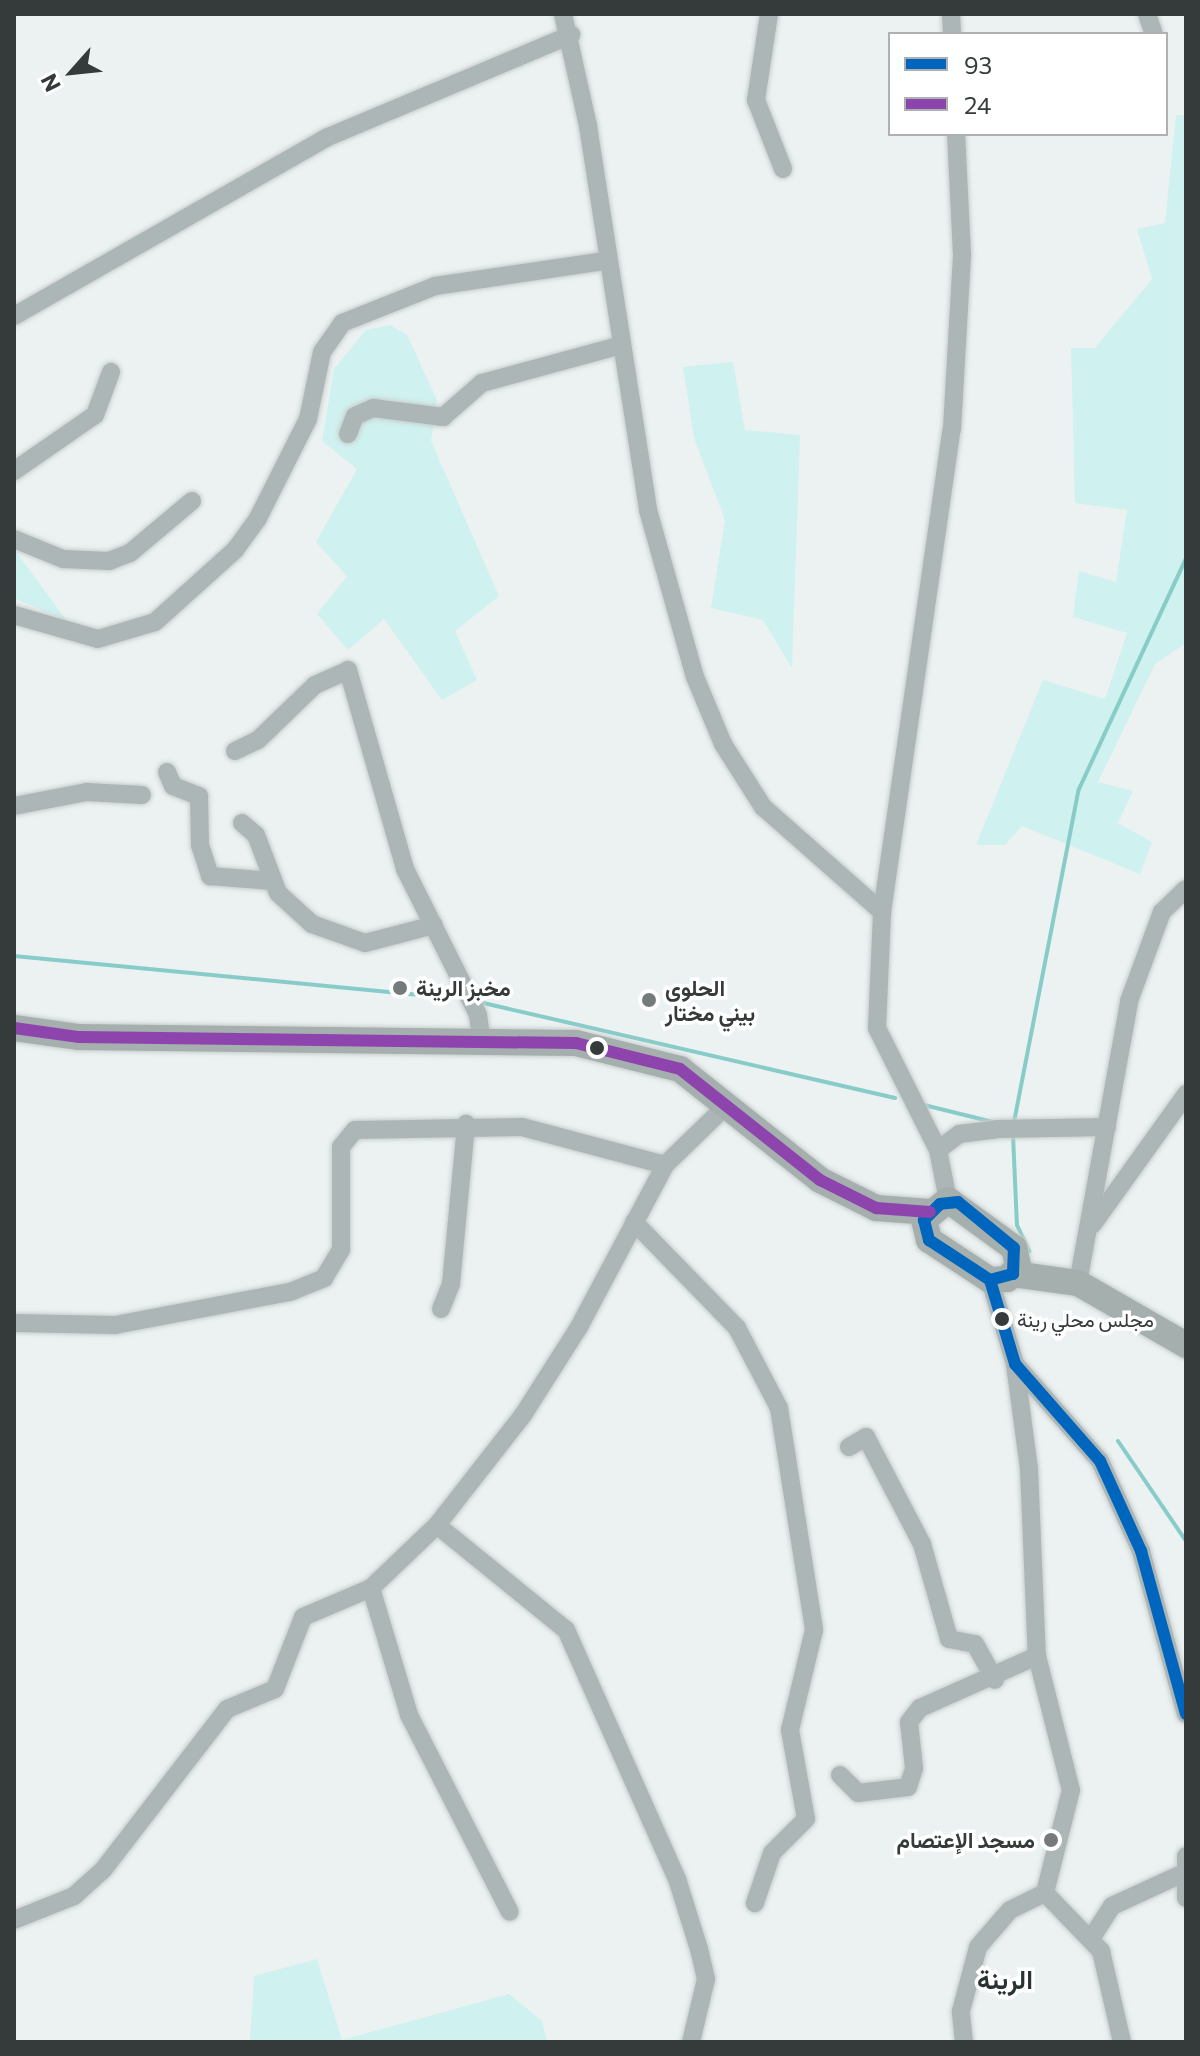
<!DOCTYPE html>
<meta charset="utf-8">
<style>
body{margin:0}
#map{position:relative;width:1200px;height:2056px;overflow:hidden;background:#ecf2f2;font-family:Commissioner,Vazirmatn,sans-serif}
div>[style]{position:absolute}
.green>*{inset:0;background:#cff1ef}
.stream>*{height:4px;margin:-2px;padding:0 2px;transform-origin:2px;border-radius:2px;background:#88ccc9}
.roads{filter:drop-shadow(0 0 2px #c8cdcc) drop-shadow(0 0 2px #c8cdcc)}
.street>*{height:18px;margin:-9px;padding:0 9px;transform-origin:9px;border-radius:9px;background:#acb6b6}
.primary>*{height:26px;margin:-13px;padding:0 13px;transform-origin:13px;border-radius:13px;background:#a4afae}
.bus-1>*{height:12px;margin:-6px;padding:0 6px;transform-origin:6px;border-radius:6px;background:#0065bd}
.bus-2>*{height:12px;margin:-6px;padding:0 6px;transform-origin:6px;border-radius:6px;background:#8e44ad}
.dots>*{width:22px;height:22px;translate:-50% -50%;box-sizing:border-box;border:4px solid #fff;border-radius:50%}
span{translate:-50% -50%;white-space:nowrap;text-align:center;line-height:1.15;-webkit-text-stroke:7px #fff;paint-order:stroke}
.bus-label{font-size:20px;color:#353b3a}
.left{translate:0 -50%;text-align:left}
.poi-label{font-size:22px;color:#353b3a;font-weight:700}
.right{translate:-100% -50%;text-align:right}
.quarter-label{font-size:26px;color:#283332;font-weight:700}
.frame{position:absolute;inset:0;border:16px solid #353b3a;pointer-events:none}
.legend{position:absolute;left:888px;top:32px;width:280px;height:104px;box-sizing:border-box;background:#fff;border:2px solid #aeb1b0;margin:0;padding:10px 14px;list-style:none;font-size:24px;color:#353b3a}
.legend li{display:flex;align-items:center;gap:16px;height:40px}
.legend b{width:40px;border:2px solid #aeb1b0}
.north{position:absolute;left:32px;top:32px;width:80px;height:80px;-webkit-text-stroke:6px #fff;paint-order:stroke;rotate:243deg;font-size:22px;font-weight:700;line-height:32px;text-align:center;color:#353b3a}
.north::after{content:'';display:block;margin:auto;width:28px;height:36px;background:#353b3a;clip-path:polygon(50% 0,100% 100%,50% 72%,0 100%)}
</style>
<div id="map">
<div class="green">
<i style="clip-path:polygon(1176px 115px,1186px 115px,1186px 643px,1155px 664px,1098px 782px,1133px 791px,1118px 823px,1152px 842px,1140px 874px,1022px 826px,1005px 845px,976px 845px,1043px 680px,1105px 699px,1127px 633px,1073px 617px,1079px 571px,1116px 582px,1127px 510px,1075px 503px,1071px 348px,1095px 348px,1152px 279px,1137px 229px,1165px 223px)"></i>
<i style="clip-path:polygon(390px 325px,407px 335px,437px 400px,431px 441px,499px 596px,455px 631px,477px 680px,442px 700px,384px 619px,348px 650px,317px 614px,347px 576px,316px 542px,357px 469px,322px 441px,334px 369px,366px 330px)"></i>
<i style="clip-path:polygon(733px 362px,745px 430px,800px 435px,792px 668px,763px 620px,711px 608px,725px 520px,694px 438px,683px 367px)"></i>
<i style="clip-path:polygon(14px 549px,67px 621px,14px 598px)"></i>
<i style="clip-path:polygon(317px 1959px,342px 2040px,509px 1994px,542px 2021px,547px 2042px,250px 2042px,254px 1976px)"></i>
</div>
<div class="stream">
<i style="left:14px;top:956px;width:439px;rotate:5.5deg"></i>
<i style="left:479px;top:1002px;width:427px;rotate:13deg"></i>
<i style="left:924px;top:1105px;width:71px;rotate:13.8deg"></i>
<i style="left:1014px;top:1122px;width:339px;rotate:-79deg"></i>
<i style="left:1079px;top:789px;width:255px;rotate:-65.1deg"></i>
<i style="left:1013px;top:1135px;width:90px;rotate:87.5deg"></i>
<i style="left:1017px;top:1225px;width:29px;rotate:65deg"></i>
<i style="left:1118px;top:1441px;width:121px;rotate:55.8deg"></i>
</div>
<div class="roads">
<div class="street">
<i style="left:563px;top:14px;width:115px;rotate:77.4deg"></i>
<i style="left:588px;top:126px;width:389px;rotate:81.1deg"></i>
<i style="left:648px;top:510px;width:173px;rotate:74.3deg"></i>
<i style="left:695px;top:677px;width:73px;rotate:67.3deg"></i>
<i style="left:723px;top:744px;width:75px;rotate:57.6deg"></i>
<i style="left:763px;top:807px;width:159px;rotate:41.4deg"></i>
<i style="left:769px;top:14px;width:87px;rotate:98.6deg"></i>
<i style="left:756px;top:100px;width:74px;rotate:68.6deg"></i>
<i style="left:951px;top:14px;width:20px;rotate:87deg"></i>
<i style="left:1147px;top:14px;width:21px;rotate:71deg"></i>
<i style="left:14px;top:316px;width:361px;rotate:-29.7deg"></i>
<i style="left:328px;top:137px;width:264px;rotate:-22.8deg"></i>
<i style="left:348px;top:434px;width:19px;rotate:-69deg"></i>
<i style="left:355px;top:416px;width:20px;rotate:-24deg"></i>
<i style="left:373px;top:408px;width:71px;rotate:7.3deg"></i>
<i style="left:443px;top:417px;width:52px;rotate:-41.1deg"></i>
<i style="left:482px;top:383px;width:141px;rotate:-15.2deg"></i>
<i style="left:14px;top:471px;width:98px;rotate:-34.7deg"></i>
<i style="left:95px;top:415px;width:46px;rotate:-69.6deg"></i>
<i style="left:14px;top:539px;width:53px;rotate:22.2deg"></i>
<i style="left:63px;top:559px;width:46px;rotate:2.5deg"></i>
<i style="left:109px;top:561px;width:22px;rotate:-21deg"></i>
<i style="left:130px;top:553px;width:81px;rotate:-40deg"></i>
<i style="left:14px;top:615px;width:87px;rotate:15.9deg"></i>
<i style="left:98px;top:639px;width:59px;rotate:-16.6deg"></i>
<i style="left:155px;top:622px;width:108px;rotate:-42deg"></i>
<i style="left:235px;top:550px;width:39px;rotate:-54deg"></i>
<i style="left:258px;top:518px;width:111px;rotate:-63.2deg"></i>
<i style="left:308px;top:419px;width:68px;rotate:-78.2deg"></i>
<i style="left:322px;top:352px;width:35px;rotate:-55deg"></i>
<i style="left:342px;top:323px;width:100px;rotate:-21.7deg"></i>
<i style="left:435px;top:286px;width:172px;rotate:-8.4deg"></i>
<i style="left:235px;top:751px;width:25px;rotate:-26deg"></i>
<i style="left:258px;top:740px;width:79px;rotate:-44deg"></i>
<i style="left:315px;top:685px;width:36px;rotate:-24deg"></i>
<i style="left:348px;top:670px;width:207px;rotate:74deg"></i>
<i style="left:405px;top:869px;width:163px;rotate:63.4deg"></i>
<i style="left:478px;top:1015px;width:27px;rotate:82deg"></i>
<i style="left:167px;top:772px;width:15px;rotate:67deg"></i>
<i style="left:173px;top:786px;width:28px;rotate:21deg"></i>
<i style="left:199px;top:796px;width:49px;rotate:88.8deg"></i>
<i style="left:200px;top:845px;width:33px;rotate:72deg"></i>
<i style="left:210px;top:876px;width:62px;rotate:4.6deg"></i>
<i style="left:14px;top:806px;width:74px;rotate:-10.9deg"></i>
<i style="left:87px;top:792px;width:55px;rotate:3.1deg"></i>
<i style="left:242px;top:823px;width:18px;rotate:41deg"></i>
<i style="left:256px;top:835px;width:62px;rotate:69.2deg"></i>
<i style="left:278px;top:893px;width:46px;rotate:42.4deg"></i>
<i style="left:312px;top:924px;width:56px;rotate:19.7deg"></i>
<i style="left:365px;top:943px;width:71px;rotate:-14.6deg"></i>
<i style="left:938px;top:1150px;width:26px;rotate:-37deg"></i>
<i style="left:959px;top:1134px;width:38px;rotate:-7deg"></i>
<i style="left:997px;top:1129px;width:110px;rotate:-1deg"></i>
<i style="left:948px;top:1200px;width:51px;rotate:-101.3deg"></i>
<i style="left:938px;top:1150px;width:136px;rotate:-116.6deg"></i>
<i style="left:877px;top:1028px;width:116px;rotate:-87.5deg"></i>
<i style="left:882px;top:912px;width:488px;rotate:-81.8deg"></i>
<i style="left:952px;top:429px;width:174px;rotate:-86.7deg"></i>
<i style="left:962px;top:255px;width:121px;rotate:-92.8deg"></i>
<i style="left:634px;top:1222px;width:148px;rotate:45.8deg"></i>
<i style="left:737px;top:1328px;width:90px;rotate:62.3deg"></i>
<i style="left:779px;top:1408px;width:225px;rotate:81deg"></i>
<i style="left:814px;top:1630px;width:103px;rotate:103.5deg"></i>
<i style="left:790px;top:1730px;width:90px;rotate:79.8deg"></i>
<i style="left:806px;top:1819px;width:48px;rotate:135deg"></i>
<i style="left:772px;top:1853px;width:53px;rotate:108.8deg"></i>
<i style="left:1093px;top:1224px;width:160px;rotate:-54.4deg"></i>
<i style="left:990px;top:1280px;width:88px;rotate:73.4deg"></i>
<i style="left:1015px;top:1364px;width:129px;rotate:48.8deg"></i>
<i style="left:1100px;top:1461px;width:99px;rotate:65.5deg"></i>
<i style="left:1141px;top:1551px;width:169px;rotate:74.6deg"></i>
<i style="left:1078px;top:1283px;width:287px;rotate:-79.7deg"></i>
<i style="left:1129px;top:1001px;width:95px;rotate:-69.7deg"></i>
<i style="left:1162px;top:912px;width:33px;rotate:-44deg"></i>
<i style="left:441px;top:1309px;width:27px;rotate:-68deg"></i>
<i style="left:451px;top:1284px;width:161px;rotate:-84.6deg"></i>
<i style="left:14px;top:1323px;width:101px;rotate:1.1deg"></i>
<i style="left:115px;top:1325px;width:178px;rotate:-10.7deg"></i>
<i style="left:290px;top:1292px;width:37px;rotate:-22deg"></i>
<i style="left:324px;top:1278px;width:33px;rotate:-59deg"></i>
<i style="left:341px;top:1250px;width:103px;rotate:-90deg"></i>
<i style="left:341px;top:1147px;width:22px;rotate:-51deg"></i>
<i style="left:355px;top:1130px;width:167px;rotate:-1deg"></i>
<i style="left:522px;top:1127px;width:148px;rotate:14.9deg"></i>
<i style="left:1015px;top:1364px;width:106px;rotate:82.4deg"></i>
<i style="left:1029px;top:1469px;width:187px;rotate:87.6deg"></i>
<i style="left:1037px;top:1656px;width:138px;rotate:75.8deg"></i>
<i style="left:1071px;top:1790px;width:106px;rotate:104.2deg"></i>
<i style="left:849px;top:1447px;width:20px;rotate:-30deg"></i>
<i style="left:866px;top:1437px;width:121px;rotate:62.4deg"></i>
<i style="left:922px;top:1544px;width:99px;rotate:74.1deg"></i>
<i style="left:949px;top:1639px;width:26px;rotate:11deg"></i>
<i style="left:975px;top:1644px;width:41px;rotate:60.9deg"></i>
<i style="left:437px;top:1525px;width:91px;rotate:136.3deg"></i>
<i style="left:371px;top:1588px;width:133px;rotate:73.3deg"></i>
<i style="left:409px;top:1715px;width:221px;rotate:62.9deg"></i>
<i style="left:840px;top:1775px;width:25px;rotate:45deg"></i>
<i style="left:858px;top:1793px;width:50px;rotate:-6.8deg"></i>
<i style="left:908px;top:1787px;width:20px;rotate:-72deg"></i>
<i style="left:914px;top:1768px;width:46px;rotate:-96.2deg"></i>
<i style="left:909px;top:1722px;width:18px;rotate:-52deg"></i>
<i style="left:920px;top:1708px;width:128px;rotate:-24deg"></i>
<i style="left:1186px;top:1856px;width:42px;rotate:90deg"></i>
<i style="left:14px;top:1920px;width:65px;rotate:-21.8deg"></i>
<i style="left:74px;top:1896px;width:39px;rotate:-42deg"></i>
<i style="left:103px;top:1870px;width:203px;rotate:-52.4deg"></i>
<i style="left:227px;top:1709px;width:52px;rotate:-22.6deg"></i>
<i style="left:275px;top:1689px;width:77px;rotate:-68.7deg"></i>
<i style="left:303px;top:1617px;width:74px;rotate:-23.1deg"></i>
<i style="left:1092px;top:1937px;width:37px;rotate:-57deg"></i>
<i style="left:1112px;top:1906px;width:81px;rotate:-24.7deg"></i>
<i style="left:691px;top:2042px;width:65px;rotate:-76.6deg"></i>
<i style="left:706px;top:1979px;width:31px;rotate:-103deg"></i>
<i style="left:699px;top:1949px;width:73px;rotate:-107.4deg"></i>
<i style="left:677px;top:1879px;width:273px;rotate:-114deg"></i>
<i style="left:566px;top:1630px;width:166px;rotate:-140.9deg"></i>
<i style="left:437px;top:1525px;width:140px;rotate:-52deg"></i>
<i style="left:523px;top:1415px;width:104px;rotate:-57.5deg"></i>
<i style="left:579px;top:1327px;width:183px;rotate:-62deg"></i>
<i style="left:665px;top:1165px;width:88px;rotate:-44.1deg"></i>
<i style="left:964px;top:2042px;width:31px;rotate:-96deg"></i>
<i style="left:961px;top:2011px;width:66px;rotate:-75.1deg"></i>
<i style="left:978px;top:1947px;width:49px;rotate:-49.1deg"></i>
<i style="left:1010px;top:1910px;width:39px;rotate:-26deg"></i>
<i style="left:1045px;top:1893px;width:81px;rotate:46deg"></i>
<i style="left:1101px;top:1951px;width:93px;rotate:77deg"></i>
</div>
<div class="primary">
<i style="left:14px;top:1028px;width:66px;rotate:7.9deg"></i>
<i style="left:79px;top:1037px;width:497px;rotate:0.7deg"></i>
<i style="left:576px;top:1043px;width:107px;rotate:14deg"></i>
<i style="left:680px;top:1069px;width:179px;rotate:38.4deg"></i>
<i style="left:820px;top:1180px;width:63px;rotate:26.6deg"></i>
<i style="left:876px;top:1208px;width:54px;rotate:4.2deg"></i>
<i style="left:948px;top:1200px;width:82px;rotate:36deg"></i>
<i style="left:1014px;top:1248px;width:18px;rotate:77deg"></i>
<i style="left:1018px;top:1266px;width:17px;rotate:130deg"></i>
<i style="left:1007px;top:1279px;width:17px;rotate:177deg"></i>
<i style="left:990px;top:1280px;width:73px;rotate:-146.7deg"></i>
<i style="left:929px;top:1240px;width:21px;rotate:-104deg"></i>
<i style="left:924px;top:1220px;width:31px;rotate:-40deg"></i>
<i style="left:1013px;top:1274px;width:66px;rotate:7.9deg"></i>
<i style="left:1078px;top:1283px;width:125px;rotate:29.9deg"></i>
</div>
</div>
<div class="bus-1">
<i style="left:990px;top:1280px;width:24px;rotate:-15deg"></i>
<i style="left:1013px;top:1274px;width:26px;rotate:-88deg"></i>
<i style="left:1014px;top:1248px;width:72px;rotate:-140.6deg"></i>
<i style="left:958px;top:1202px;width:18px;rotate:174deg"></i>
<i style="left:940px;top:1204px;width:23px;rotate:135deg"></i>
<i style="left:924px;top:1220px;width:21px;rotate:76deg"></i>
<i style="left:929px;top:1240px;width:73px;rotate:33.3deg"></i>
<i style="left:990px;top:1280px;width:88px;rotate:73.4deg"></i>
<i style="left:1015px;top:1364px;width:129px;rotate:48.8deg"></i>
<i style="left:1100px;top:1461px;width:99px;rotate:65.5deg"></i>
<i style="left:1141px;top:1551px;width:169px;rotate:74.6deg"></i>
</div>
<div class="bus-2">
<i style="left:14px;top:1028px;width:66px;rotate:7.9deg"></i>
<i style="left:79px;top:1037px;width:497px;rotate:0.7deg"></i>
<i style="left:576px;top:1043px;width:107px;rotate:14deg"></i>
<i style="left:680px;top:1069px;width:179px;rotate:38.4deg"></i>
<i style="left:820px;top:1180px;width:63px;rotate:26.6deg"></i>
<i style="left:876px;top:1208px;width:54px;rotate:4.2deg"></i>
</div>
<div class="dots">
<i style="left:400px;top:988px;background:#757b7a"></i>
<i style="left:649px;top:1000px;background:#757b7a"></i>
<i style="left:597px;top:1048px;background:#353b3a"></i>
<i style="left:1002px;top:1319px;background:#353b3a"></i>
<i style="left:1051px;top:1840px;background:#757b7a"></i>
</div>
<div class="bus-label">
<span class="left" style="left:1017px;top:1319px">مجلس محلي رينة</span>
</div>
<div class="poi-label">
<span class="left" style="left:665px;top:1000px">الحلوى<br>بيني مختار</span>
<span class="left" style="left:416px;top:988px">مخبز الرينة</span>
<span class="right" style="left:1035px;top:1840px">مسجد الإعتصام</span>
</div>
<div class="quarter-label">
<span style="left:1005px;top:1979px">الرينة</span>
</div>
<div class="frame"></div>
<ul class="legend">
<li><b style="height:10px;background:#0065bd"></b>93</li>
<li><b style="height:10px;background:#8e44ad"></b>24</li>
</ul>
<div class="north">N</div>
</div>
